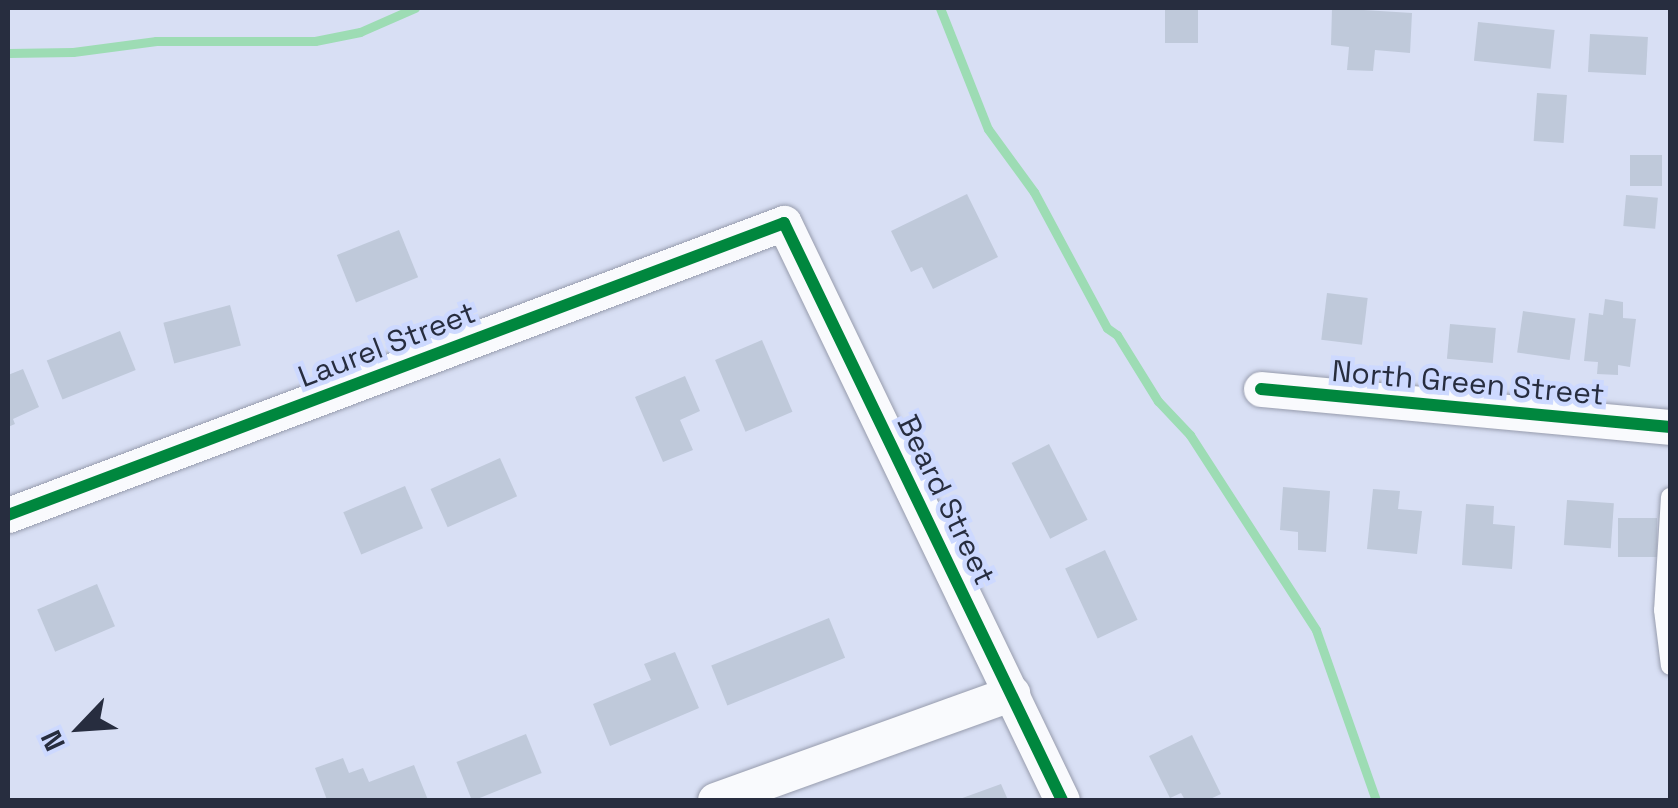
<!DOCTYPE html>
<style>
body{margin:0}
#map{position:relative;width:1678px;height:808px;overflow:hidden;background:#d8dff4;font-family:"Space Grotesk",sans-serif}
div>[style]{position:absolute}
.stream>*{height:9px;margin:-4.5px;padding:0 4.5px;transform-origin:4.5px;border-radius:4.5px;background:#9ddcb4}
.building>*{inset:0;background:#bfc9da;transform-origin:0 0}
.roads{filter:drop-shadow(0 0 2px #979cad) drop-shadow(0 0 2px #979cad)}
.service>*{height:18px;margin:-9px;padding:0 9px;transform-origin:9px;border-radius:9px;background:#f9fafd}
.minor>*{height:35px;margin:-17.5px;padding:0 17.5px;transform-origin:17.5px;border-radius:17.5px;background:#f9fafd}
.cycleway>*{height:12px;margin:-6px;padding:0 6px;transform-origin:6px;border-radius:6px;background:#00873e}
span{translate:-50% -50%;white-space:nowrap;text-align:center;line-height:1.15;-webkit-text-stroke:9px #cdd9ff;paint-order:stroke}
.street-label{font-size:30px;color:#272d3f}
.frame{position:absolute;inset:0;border:10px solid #272d3f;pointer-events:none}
.north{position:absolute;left:30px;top:678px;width:100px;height:100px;-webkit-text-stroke:8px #cdd9ff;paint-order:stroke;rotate:245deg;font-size:28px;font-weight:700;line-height:40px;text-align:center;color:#272d3f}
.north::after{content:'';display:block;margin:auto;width:35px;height:45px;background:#272d3f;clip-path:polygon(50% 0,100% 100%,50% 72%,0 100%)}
</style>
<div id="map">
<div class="stream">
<i style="left:940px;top:8px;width:130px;rotate:68.4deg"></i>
<i style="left:988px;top:129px;width:78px;rotate:53.9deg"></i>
<i style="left:1034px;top:192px;width:154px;rotate:61.8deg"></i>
<i style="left:1107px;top:328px;width:12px;rotate:35deg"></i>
<i style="left:1117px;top:335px;width:78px;rotate:58.2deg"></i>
<i style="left:1158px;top:401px;width:47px;rotate:46.7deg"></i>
<i style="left:1190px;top:435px;width:232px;rotate:57.1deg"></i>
<i style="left:1316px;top:630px;width:180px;rotate:70.6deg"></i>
<i style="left:8px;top:53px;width:65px;rotate:-0.9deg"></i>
<i style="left:73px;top:52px;width:84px;rotate:-7.5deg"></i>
<i style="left:156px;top:41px;width:159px"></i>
<i style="left:315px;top:41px;width:46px;rotate:-11.3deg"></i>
<i style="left:360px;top:32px;width:60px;rotate:-23.6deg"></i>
</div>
<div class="building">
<i style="left:1165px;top:8px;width:33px;height:35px"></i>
<i style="clip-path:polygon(1332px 8px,1412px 13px,1410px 53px,1375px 50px,1373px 71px,1347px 70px,1349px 47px,1331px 45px)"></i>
<i style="left:1478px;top:22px;width:77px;height:39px;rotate:6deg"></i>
<i style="left:1590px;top:34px;width:58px;height:38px;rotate:3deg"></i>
<i style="left:1537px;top:93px;width:30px;height:48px;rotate:4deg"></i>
<i style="left:1630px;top:155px;width:32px;height:31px"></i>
<i style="clip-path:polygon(967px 194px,998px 257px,933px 289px,922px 267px,911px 272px,891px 231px)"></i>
<i style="left:1626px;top:195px;width:32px;height:31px;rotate:5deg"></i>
<i style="left:399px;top:230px;width:51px;height:67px;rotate:68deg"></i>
<i style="left:1327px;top:293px;width:41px;height:47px;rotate:7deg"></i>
<i style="clip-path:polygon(1605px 299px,1623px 302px,1623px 318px,1636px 319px,1630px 367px,1618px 365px,1618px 375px,1597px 374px,1598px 362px,1584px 361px,1589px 313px,1603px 315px)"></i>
<i style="left:230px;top:305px;width:42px;height:69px;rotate:75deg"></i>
<i style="left:1523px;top:311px;width:53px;height:42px;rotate:8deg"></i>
<i style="left:1450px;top:324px;width:46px;height:35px;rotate:5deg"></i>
<i style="left:120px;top:331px;width:42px;height:79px;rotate:68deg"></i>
<i style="left:762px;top:340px;width:78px;height:51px;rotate:67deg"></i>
<i style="clip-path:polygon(23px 369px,39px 407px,13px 419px,15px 424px,8px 427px,8px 375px)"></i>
<i style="clip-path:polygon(685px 376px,700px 411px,680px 420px,693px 450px,663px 462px,635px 397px)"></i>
<i style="left:1049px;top:444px;width:85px;height:42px;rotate:63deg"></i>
<i style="left:500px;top:458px;width:42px;height:76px;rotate:66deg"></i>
<i style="left:405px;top:486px;width:46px;height:67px;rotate:67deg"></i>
<i style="clip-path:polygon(1283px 487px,1330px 491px,1326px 552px,1298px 550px,1298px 532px,1280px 530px)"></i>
<i style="clip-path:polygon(1373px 489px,1400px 491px,1398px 509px,1422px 511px,1417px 554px,1367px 549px)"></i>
<i style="left:1567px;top:500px;width:47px;height:45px;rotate:4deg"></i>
<i style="clip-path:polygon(1466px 504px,1494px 506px,1493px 524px,1515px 526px,1512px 569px,1462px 565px)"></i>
<i style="left:1618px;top:518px;width:39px;height:39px"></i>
<i style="left:1105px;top:550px;width:77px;height:44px;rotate:65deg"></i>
<i style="left:97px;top:584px;width:46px;height:65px;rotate:67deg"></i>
<i style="left:829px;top:618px;width:43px;height:127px;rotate:68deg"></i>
<i style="clip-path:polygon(675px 652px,699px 708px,610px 746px,593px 704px,651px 680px,644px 664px)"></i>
<i style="left:526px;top:734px;width:42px;height:75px;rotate:68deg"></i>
<i style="clip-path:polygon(1192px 735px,1221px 794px,1208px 800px,1185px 800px,1181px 793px,1170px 798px,1149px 756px)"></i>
<i style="clip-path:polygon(343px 758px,349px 773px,363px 768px,369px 782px,414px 765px,428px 800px,327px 800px,315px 768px)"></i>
<i style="clip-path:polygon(1001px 784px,1008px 800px,957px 800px)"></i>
</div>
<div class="roads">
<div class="service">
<i style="left:1670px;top:497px;width:113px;rotate:93.5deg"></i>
<i style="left:1663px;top:610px;width:56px;rotate:82.9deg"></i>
</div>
<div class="minor">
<i style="left:1261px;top:389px;width:411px;rotate:5.3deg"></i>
<i style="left:8px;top:515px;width:829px;rotate:-20.62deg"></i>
<i style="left:784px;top:223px;width:640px;rotate:64.28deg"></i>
<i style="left:715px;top:800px;width:316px;rotate:-19.8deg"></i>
</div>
</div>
<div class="cycleway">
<i style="left:1261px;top:389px;width:411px;rotate:5.3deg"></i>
<i style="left:8px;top:515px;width:829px;rotate:-20.62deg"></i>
<i style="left:784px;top:223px;width:640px;rotate:64.28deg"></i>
</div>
<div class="street-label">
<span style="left:387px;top:345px;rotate:-21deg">Laurel Street</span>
<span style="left:1468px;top:383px;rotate:5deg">North Green Street</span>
<span style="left:946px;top:500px;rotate:64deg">Beard Street</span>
</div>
<div class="frame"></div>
<div class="north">N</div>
</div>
